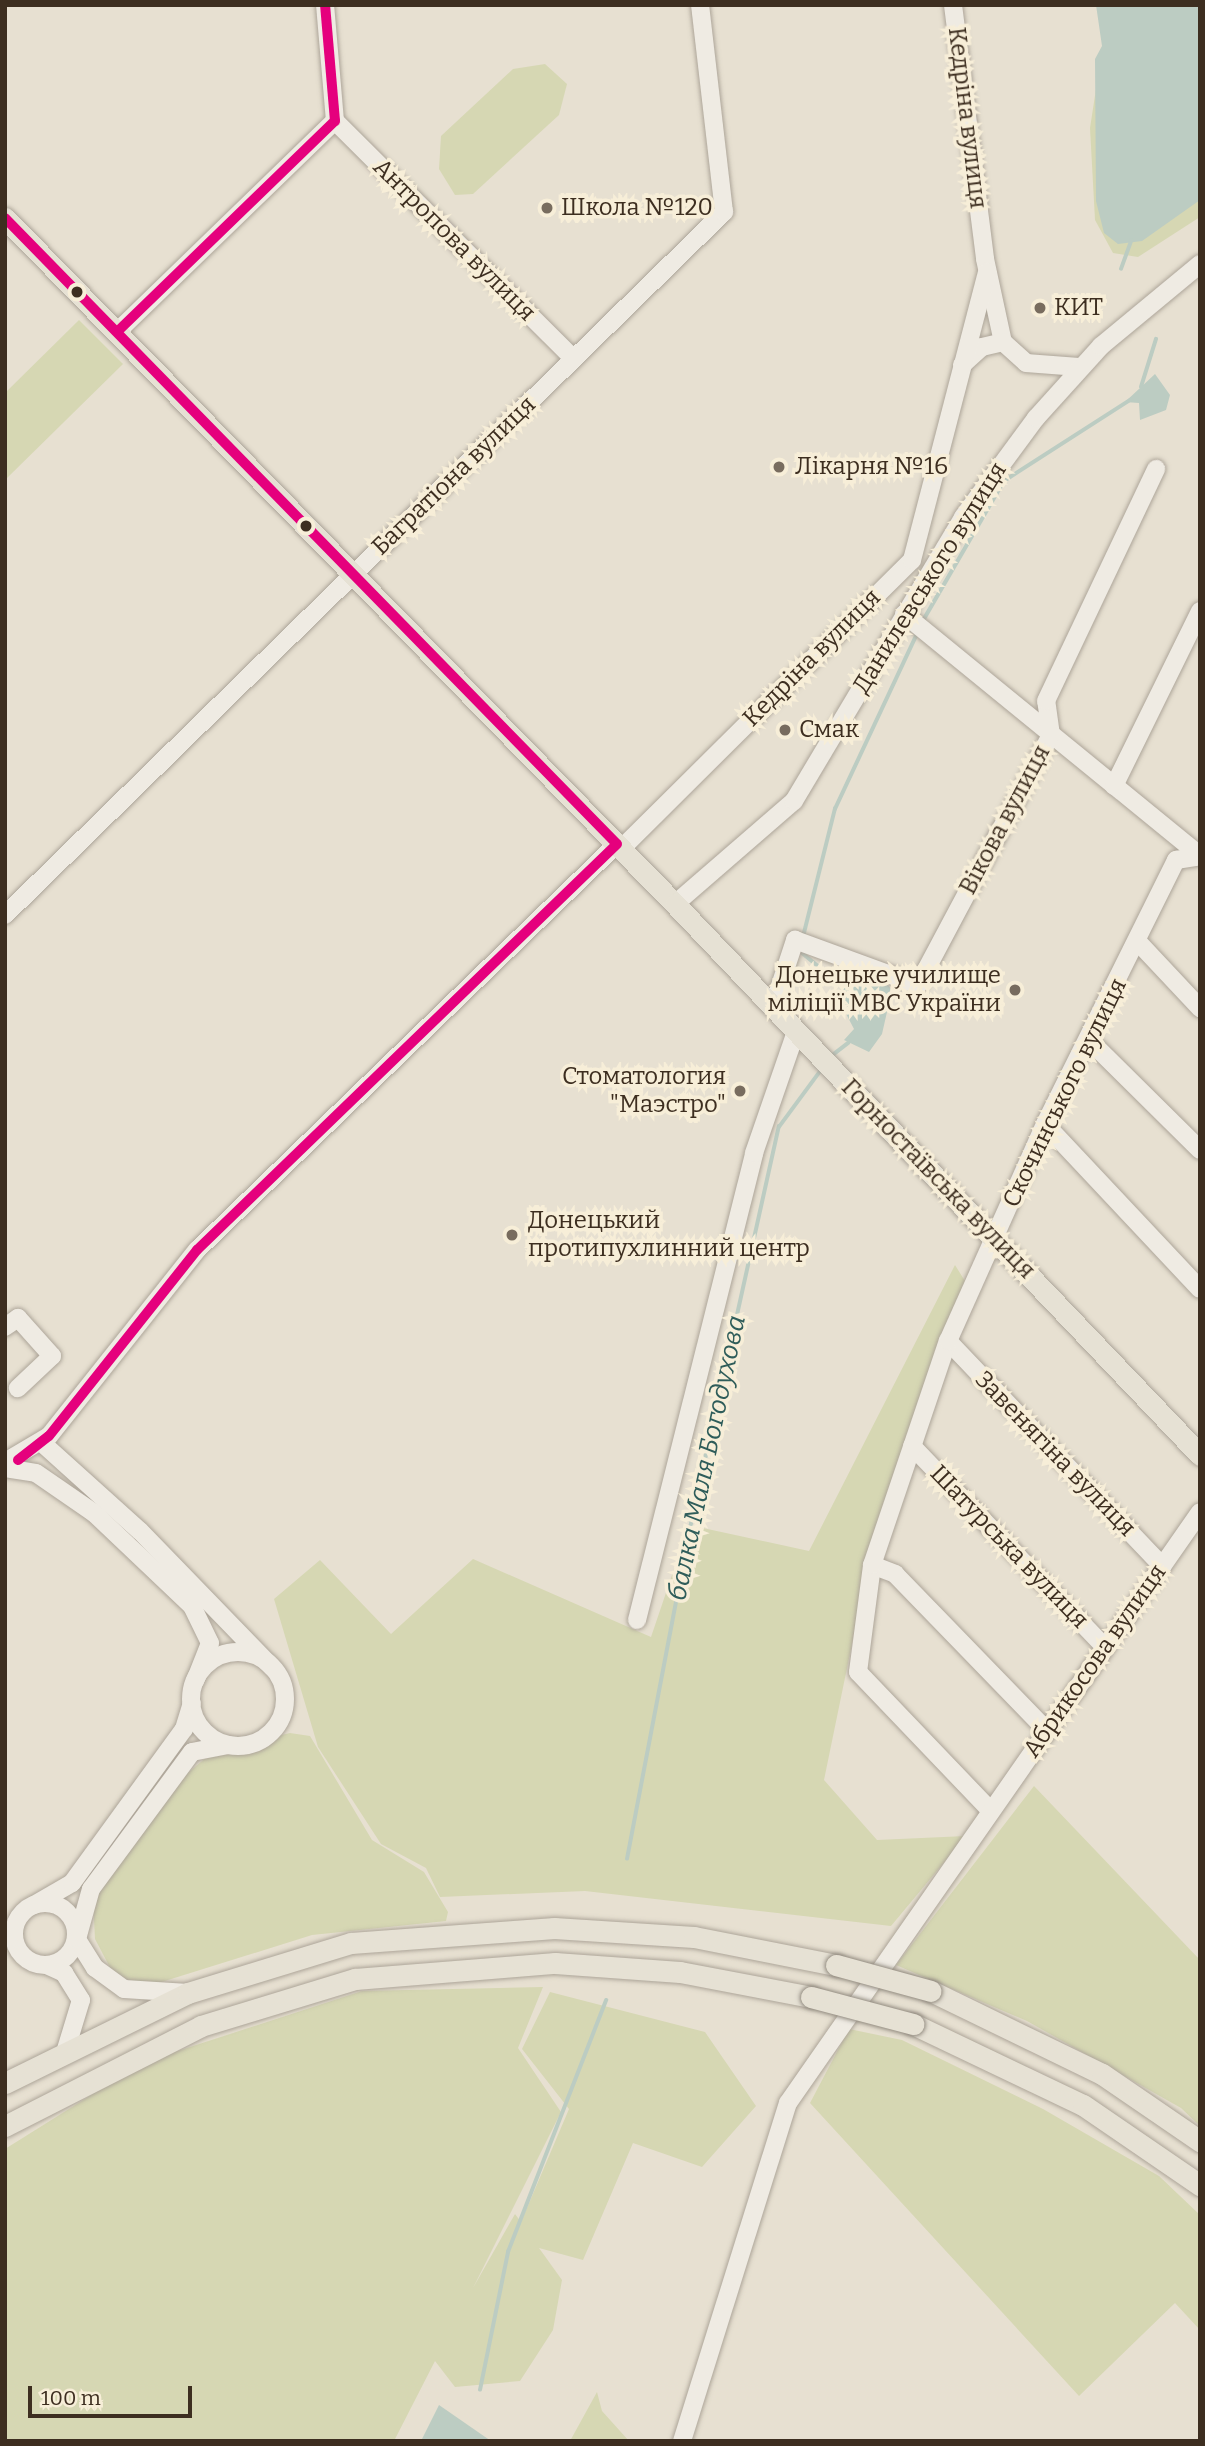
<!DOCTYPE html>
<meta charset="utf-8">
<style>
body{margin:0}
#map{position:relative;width:1205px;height:2446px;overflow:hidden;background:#e7e0d1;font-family:Bitter,serif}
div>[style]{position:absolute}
.green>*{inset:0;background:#d6d7b3}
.water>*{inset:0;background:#bcccc2}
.stream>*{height:3.5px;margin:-1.75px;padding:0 1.75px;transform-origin:1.75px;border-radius:1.75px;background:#bcccc2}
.roads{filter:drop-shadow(0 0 2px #ada599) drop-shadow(0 0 2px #ada599)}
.minor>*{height:18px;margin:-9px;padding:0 9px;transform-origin:9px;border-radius:9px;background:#efebe3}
.minor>.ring{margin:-9px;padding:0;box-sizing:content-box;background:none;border:18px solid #efebe3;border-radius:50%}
.major>*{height:21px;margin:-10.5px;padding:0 10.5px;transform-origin:10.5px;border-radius:10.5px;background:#e6e1d4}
.bridges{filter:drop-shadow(0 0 2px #928b80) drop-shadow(0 0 2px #928b80)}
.major-bridge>*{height:21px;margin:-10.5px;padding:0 10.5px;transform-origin:10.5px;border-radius:10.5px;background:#e6e1d4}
.bus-1>*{height:10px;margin:-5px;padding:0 5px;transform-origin:5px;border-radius:5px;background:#e5007d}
.dots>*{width:19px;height:19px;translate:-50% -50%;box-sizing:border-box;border:4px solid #f7eed8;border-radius:50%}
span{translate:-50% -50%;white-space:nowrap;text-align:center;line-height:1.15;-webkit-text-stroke:7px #f7eed8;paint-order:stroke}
.street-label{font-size:24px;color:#3d2e20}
.poi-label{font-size:24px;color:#3d2e20}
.left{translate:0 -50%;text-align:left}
.right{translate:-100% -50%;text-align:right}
.water-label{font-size:26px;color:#2f5d5a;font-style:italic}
.frame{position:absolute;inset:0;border:7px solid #3d2e20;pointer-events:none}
.scale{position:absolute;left:28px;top:2386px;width:164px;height:32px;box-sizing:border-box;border:4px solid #3d2e20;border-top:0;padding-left:9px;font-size:21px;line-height:24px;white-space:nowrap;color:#3d2e20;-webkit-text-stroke:5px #f7eed8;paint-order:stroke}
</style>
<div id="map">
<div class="green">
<i style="clip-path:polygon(545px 64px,567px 84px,559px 115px,473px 194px,455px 195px,439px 169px,441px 136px,513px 69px)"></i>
<i style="clip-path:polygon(1107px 85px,1200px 132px,1200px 217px,1138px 257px,1113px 253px,1095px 220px,1090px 128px,1096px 89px)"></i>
<i style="clip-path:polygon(79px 320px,123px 364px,5px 480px,5px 393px)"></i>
<i style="clip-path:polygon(955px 1265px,968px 1286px,869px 1561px,824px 1780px,877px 1840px,966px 1836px,891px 1926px,585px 1891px,440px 1897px,426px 1868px,381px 1844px,318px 1747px,274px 1599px,320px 1560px,391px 1634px,473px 1559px,651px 1637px,689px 1525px,809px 1551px)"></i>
<i style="clip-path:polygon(290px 1733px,310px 1736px,372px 1840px,424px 1872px,448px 1912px,446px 1921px,312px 1935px,152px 1985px,115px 1977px,95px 1939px,93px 1899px,158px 1798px,214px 1751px)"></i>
<i style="clip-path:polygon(1034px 1786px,1200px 1960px,1200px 2126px,1181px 2108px,1027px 2021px,896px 1965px)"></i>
<i style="clip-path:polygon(543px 1987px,518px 2048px,561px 2112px,473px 2288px,515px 2214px,521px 2222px,569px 2109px,522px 2049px,550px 1992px,705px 2032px,756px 2106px,702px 2167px,633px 2143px,583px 2260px,539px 2248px,562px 2280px,553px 2330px,520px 2381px,455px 2387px,435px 2361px,394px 2441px,5px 2441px,5px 2149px,144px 2062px,362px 1991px)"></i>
<i style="clip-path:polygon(849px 2029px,902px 2040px,1043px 2109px,1159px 2176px,1200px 2215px,1200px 2330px,1175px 2303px,1079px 2396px,810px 2103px)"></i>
<i style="clip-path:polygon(597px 2392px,602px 2411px,629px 2441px,570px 2441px)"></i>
</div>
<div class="water">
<i style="clip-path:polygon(1096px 5px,1200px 5px,1200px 200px,1142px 241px,1118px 244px,1104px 233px,1096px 201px,1095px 59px,1102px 46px)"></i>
<i style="clip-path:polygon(1155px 374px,1170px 395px,1166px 410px,1140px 420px,1139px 403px,1125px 402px)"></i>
<i style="clip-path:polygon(855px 971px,881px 976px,892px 990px,882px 1034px,869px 1052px,844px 1040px,854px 1029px,842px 1006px)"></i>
<i style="clip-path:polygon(439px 2405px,491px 2441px,421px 2441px)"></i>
</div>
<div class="stream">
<i style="left:1121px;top:269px;width:30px;rotate:-70deg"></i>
<i style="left:1141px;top:387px;width:50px;rotate:-72.6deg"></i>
<i style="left:924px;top:619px;width:160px;rotate:-59.9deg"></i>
<i style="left:1004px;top:481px;width:150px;rotate:-32.7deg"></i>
<i style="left:804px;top:933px;width:128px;rotate:-76deg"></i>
<i style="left:835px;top:809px;width:191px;rotate:-64.9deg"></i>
<i style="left:800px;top:951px;width:66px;rotate:39.5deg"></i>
<i style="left:834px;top:1054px;width:18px;rotate:-38deg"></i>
<i style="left:627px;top:1859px;width:347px;rotate:-79.2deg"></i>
<i style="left:692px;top:1518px;width:401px;rotate:-77.5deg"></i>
<i style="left:779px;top:1127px;width:71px;rotate:-53.6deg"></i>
<i style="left:480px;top:2390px;width:141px;rotate:-78.5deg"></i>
<i style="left:508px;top:2252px;width:270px;rotate:-68.7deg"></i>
</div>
<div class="roads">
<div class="minor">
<i style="left:953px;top:5px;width:256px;rotate:82.8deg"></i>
<i style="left:985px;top:259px;width:85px;rotate:77.8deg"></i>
<i style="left:1003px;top:342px;width:31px;rotate:42deg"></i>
<i style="left:1026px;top:363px;width:53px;rotate:4.3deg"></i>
<i style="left:335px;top:121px;width:337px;rotate:44.9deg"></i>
<i style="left:118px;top:331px;width:302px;rotate:-44.1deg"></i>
<i style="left:335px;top:121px;width:116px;rotate:-94.9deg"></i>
<i style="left:962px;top:365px;width:27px;rotate:-42deg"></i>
<i style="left:982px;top:347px;width:22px;rotate:-13deg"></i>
<i style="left:904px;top:614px;width:382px;rotate:39.2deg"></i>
<i style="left:1114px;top:786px;width:195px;rotate:-63.8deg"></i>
<i style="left:621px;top:849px;width:410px;rotate:-44.8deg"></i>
<i style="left:912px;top:560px;width:298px;rotate:-75.4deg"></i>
<i style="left:675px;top:904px;width:157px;rotate:-40.9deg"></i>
<i style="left:794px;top:801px;width:330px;rotate:-59.2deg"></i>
<i style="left:963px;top:517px;width:123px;rotate:-53.6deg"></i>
<i style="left:1036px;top:418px;width:97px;rotate:-47.9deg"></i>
<i style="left:1101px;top:346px;width:129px;rotate:-39.6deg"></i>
<i style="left:5px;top:915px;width:1006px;rotate:-44.36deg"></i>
<i style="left:724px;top:212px;width:208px;rotate:-96.6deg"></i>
<i style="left:1138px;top:942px;width:91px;rotate:46.8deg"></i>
<i style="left:773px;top:1007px;width:71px;rotate:-71.8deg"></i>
<i style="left:795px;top:940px;width:131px;rotate:20.1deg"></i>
<i style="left:918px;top:985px;width:283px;rotate:-62deg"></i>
<i style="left:1051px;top:735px;width:34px;rotate:-98deg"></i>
<i style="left:1046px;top:701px;width:257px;rotate:-64.6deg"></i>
<i style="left:1089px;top:1040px;width:156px;rotate:44.7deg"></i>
<i style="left:1045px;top:1124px;width:226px;rotate:46.8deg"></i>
<i style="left:5px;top:1327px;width:16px;rotate:-35deg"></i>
<i style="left:18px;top:1318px;width:51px;rotate:48.2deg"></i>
<i style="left:52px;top:1356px;width:47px;rotate:136.7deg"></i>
<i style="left:948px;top:1341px;width:311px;rotate:46.4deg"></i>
<i style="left:41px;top:1442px;width:133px;rotate:42deg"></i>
<i style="left:140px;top:1531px;width:190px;rotate:45.9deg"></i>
<i style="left:912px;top:1446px;width:279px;rotate:46.2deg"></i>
<i style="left:5px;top:1462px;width:51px;rotate:-30.6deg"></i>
<i style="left:49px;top:1436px;width:238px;rotate:-51.5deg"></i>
<i style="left:197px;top:1250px;width:584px;rotate:-44.03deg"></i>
<i style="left:5px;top:1468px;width:31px;rotate:9deg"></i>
<i style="left:36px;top:1473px;width:70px;rotate:34.6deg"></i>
<i style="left:94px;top:1513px;width:135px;rotate:43.5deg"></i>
<i style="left:192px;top:1606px;width:41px;rotate:64.1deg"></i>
<i style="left:210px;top:1643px;width:41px;rotate:111.5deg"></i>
<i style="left:872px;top:1565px;width:25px;rotate:21deg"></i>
<i style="left:895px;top:1574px;width:219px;rotate:45.9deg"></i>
<i style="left:637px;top:1620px;width:481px;rotate:-75.9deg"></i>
<i style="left:754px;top:1153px;width:128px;rotate:-70.9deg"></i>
<i class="ring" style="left:191px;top:1652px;width:76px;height:76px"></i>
<i style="left:990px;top:1810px;width:191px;rotate:-133.7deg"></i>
<i style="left:858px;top:1672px;width:108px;rotate:-82.5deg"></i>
<i style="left:872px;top:1565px;width:237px;rotate:-71.3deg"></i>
<i style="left:948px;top:1341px;width:238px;rotate:-65.9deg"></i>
<i style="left:1045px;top:1124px;width:295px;rotate:-63.6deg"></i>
<i style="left:1176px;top:860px;width:24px;rotate:-9deg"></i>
<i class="ring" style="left:14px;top:1903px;width:44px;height:44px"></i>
<i style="left:34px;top:1905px;width:44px;rotate:-30.1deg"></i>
<i style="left:72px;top:1883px;width:190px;rotate:-54deg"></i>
<i style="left:184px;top:1729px;width:27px;rotate:-73deg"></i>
<i style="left:49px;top:1966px;width:17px;rotate:25deg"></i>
<i style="left:64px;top:1973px;width:32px;rotate:58deg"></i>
<i style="left:81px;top:2000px;width:51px;rotate:107deg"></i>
<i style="left:188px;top:1993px;width:64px;rotate:-176.4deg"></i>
<i style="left:124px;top:1989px;width:36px;rotate:-144deg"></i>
<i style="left:95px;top:1968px;width:34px;rotate:-122deg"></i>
<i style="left:77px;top:1939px;width:52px;rotate:-74.4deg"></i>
<i style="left:91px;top:1889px;width:170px;rotate:-53.6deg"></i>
<i style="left:192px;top:1752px;width:37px;rotate:-11deg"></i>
<i style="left:682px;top:2441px;width:354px;rotate:-72.6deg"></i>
<i style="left:788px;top:2103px;width:720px;rotate:-55.12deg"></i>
</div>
<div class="major">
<i style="left:5px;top:218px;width:959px;rotate:45.68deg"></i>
<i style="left:675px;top:904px;width:761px;rotate:46.38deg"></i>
<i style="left:931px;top:1991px;width:190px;rotate:25.9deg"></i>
<i style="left:1102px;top:2074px;width:119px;rotate:34.4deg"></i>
<i style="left:913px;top:2024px;width:188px;rotate:25.5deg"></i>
<i style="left:1083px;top:2105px;width:142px;rotate:34.4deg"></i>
<i style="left:5px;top:2083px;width:204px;rotate:-26.2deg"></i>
<i style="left:188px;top:1993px;width:170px;rotate:-17.1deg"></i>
<i style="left:351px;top:1943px;width:204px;rotate:-4.2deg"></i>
<i style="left:554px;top:1928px;width:140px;rotate:3.7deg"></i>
<i style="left:694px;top:1937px;width:145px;rotate:11.2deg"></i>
<i style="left:5px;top:2126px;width:220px;rotate:-27deg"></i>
<i style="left:201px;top:2026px;width:161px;rotate:-17deg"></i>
<i style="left:355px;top:1979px;width:201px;rotate:-4.6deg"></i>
<i style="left:555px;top:1963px;width:125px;rotate:4.1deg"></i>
<i style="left:680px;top:1972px;width:133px;rotate:10.8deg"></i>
</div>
</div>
<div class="bridges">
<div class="major-bridge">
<i style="left:836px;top:1965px;width:98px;rotate:15.3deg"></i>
<i style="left:811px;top:1997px;width:106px;rotate:14.8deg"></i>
</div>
</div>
<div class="bus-1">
<i style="left:5px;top:218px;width:875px;rotate:45.65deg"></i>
<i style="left:118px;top:331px;width:302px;rotate:-44.1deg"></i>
<i style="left:335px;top:121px;width:116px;rotate:-94.9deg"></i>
<i style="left:18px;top:1460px;width:39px;rotate:-38deg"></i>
<i style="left:49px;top:1436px;width:238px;rotate:-51.5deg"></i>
<i style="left:197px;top:1250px;width:584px;rotate:-44.03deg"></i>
</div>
<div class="dots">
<i style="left:547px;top:208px;background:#786c5e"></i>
<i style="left:77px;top:292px;background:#3d2e20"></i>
<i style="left:1040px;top:308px;background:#786c5e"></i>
<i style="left:779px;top:467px;background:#786c5e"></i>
<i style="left:306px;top:526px;background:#3d2e20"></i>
<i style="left:785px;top:730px;background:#786c5e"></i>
<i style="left:1015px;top:990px;background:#786c5e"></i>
<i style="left:740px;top:1091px;background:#786c5e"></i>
<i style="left:512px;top:1235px;background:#786c5e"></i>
</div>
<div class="street-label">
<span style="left:967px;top:118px;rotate:83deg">Кедріна вулиця</span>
<span style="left:454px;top:240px;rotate:45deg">Антропова вулиця</span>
<span style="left:454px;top:476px;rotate:-44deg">Багратіона вулиця</span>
<span style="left:930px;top:578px;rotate:-58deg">Данилевського вулиця</span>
<span style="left:812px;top:658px;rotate:-45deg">Кедріна вулиця</span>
<span style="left:1005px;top:820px;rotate:-62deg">Вікова вулиця</span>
<span style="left:1065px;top:1093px;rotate:-64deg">Скочинського вулиця</span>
<span style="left:938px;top:1179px;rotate:46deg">Горностаївська вулиця</span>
<span style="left:1055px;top:1454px;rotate:46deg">Завенягіна вулиця</span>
<span style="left:1009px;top:1547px;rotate:46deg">Шатурська вулиця</span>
<span style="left:1095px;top:1661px;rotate:-55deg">Абрикосова вулиця</span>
</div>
<div class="poi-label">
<span class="left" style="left:561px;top:208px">Школа №120</span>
<span class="left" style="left:1054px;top:308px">КИТ</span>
<span class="left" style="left:795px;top:467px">Лікарня №16</span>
<span class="left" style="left:799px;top:730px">Смак</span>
<span class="right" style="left:1001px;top:990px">Донецьке училище<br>міліції МВС України</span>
<span class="right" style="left:726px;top:1091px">Стоматология<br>"Маэстро"</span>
<span class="left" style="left:528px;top:1235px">Донецький<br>протипухлинний центр</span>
</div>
<div class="water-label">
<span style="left:707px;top:1458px;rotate:-78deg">балка Маля Богодухова</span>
</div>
<div class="frame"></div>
<div class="scale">100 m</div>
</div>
